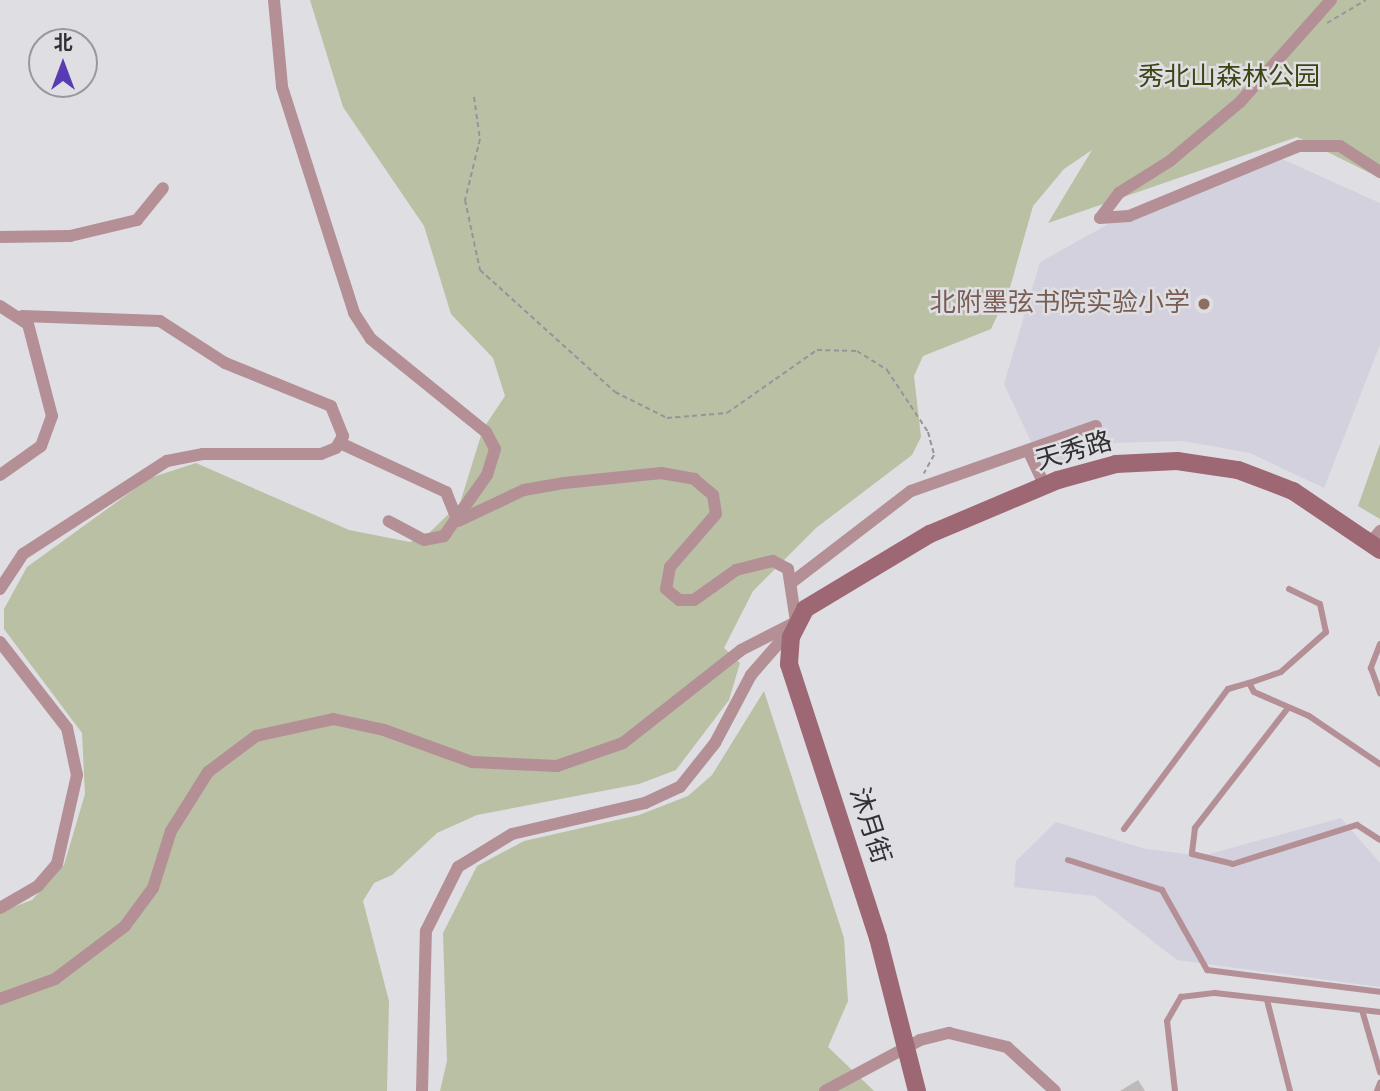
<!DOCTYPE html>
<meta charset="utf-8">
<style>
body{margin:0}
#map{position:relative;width:1380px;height:1091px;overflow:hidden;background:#dfdee3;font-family:"Alegreya Sans","Noto Sans SC",sans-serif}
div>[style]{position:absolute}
.built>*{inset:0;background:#d3d1dd}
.green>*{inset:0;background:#b9c0a4}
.building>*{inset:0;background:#bfbab9}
.path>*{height:2px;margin-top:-1px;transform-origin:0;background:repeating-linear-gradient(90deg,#959599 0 5px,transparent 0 8.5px)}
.service>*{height:6px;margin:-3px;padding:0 3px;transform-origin:3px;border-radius:3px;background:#b48f96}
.minor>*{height:12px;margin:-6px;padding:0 6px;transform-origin:6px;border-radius:6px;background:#b48f96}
.secondary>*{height:18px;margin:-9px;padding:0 9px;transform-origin:9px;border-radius:9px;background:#9d6873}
.dots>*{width:19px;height:19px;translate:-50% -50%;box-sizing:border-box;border:4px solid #dfdee3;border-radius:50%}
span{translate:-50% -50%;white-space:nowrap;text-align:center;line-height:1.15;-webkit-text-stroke:5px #dfdee3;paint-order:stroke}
.park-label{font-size:26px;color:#3d4513}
.education-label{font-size:26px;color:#785e54}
.right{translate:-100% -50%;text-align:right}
.street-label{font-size:26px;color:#303032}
.north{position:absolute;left:28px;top:28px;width:70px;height:70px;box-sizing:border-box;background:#dfdee3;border:2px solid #99989c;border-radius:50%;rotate:0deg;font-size:19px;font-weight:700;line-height:28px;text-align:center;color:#303032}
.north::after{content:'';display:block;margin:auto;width:24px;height:32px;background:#583ab2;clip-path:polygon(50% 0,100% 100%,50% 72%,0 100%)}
</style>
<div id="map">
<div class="built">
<i style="clip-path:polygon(1273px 155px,1380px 203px,1380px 345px,1324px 488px,1250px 453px,1183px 441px,1110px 443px,1043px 467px,1004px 384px,1040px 262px,1141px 206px)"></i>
<i style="clip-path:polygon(1341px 818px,1380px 863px,1380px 987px,1177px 960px,1095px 896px,1014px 887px,1016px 861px,1056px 822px,1146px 849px,1202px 856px)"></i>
</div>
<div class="green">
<i style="clip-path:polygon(310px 0,1380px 0,1380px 178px,1297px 137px,1048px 223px,1092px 150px,1064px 169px,1033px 206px,1009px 291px,991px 329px,923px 356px,914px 376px,921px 437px,912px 455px,816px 528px,753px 591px,724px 648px,740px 663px,729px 700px,676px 770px,639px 784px,477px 815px,437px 833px,392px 875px,374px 883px,363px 901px,389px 1001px,387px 1091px,0 1091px,0 912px,32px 900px,64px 865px,85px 794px,82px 733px,4px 629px,4px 609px,27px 567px,150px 478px,196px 463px,349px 530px,410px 542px,429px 533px,460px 503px,483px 429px,505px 396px,493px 358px,451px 314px,424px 226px,343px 107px)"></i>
<i style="clip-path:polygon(1380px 444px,1380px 519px,1358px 506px)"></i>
<i style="clip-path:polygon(764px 691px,844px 938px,848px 1001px,828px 1047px,874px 1091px,440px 1091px,447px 1061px,443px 933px,477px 866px,524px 841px,639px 815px,688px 796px,712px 775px)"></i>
</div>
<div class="building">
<i style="clip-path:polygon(1138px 1080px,1145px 1091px,1120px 1091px)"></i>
</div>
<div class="path">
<i style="left:1327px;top:23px;width:45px;rotate:-30.5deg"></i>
<i style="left:474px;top:97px;width:42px;rotate:81.9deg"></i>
<i style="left:480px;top:139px;width:63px;rotate:103.8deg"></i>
<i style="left:465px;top:200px;width:72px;rotate:77.9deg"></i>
<i style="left:480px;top:270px;width:182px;rotate:42.1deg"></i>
<i style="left:615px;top:392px;width:58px;rotate:26.6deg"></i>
<i style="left:667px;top:418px;width:60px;rotate:-4.8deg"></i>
<i style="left:727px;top:413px;width:110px;rotate:-35deg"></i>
<i style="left:817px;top:350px;width:40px;rotate:1.4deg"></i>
<i style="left:857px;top:351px;width:36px;rotate:32deg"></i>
<i style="left:887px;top:370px;width:74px;rotate:56.5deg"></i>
<i style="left:928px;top:432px;width:24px;rotate:75deg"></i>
<i style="left:934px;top:455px;width:21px;rotate:119deg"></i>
</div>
<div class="service">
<i style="left:1289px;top:589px;width:34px;rotate:26deg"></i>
<i style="left:1320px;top:604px;width:29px;rotate:78deg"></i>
<i style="left:1326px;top:632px;width:60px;rotate:138.4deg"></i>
<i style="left:1281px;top:672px;width:34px;rotate:161deg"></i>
<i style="left:1249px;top:683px;width:10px;rotate:61deg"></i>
<i style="left:1254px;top:692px;width:60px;rotate:23.6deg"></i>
<i style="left:1309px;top:716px;width:86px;rotate:34.1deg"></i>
<i style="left:1380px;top:644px;width:26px;rotate:111deg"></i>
<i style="left:1371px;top:668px;width:27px;rotate:70deg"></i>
<i style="left:1288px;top:708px;width:152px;rotate:127.8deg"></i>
<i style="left:1195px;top:828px;width:26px;rotate:97deg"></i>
<i style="left:1192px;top:854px;width:42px;rotate:13.7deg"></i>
<i style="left:1233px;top:864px;width:130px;rotate:-17.5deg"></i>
<i style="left:1357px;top:825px;width:27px;rotate:33deg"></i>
<i style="left:1124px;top:829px;width:174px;rotate:-53.4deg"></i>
<i style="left:1228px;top:689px;width:22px;rotate:-16deg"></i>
<i style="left:1068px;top:860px;width:99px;rotate:17.7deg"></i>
<i style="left:1162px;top:890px;width:92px;rotate:60.6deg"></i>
<i style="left:1207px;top:970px;width:174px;rotate:7.2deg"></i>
<i style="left:1267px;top:1000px;width:94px;rotate:75.8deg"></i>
<i style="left:1362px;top:1010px;width:65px;rotate:73.8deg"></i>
<i style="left:1175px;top:1091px;width:70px;rotate:-96.5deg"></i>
<i style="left:1167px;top:1021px;width:28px;rotate:-60deg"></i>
<i style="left:1181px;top:997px;width:34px;rotate:-7deg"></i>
<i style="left:1215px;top:993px;width:166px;rotate:6.6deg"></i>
<i style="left:1377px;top:1091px;width:9px;rotate:-69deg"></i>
</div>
<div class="minor">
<i style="left:274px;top:0;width:87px;rotate:84.7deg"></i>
<i style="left:282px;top:87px;width:237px;rotate:72.3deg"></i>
<i style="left:354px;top:313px;width:31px;rotate:57deg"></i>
<i style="left:371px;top:339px;width:148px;rotate:39deg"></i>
<i style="left:486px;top:432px;width:19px;rotate:62deg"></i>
<i style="left:495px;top:449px;width:27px;rotate:107deg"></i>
<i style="left:487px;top:475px;width:75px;rotate:125.2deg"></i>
<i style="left:444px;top:536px;width:20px;rotate:169deg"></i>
<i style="left:424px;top:540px;width:40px;rotate:-152deg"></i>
<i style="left:1331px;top:0;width:137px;rotate:131.7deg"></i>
<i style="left:1240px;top:102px;width:92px;rotate:139.9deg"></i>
<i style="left:1170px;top:161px;width:60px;rotate:147.9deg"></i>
<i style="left:1119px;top:193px;width:31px;rotate:127deg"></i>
<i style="left:1100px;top:218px;width:29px;rotate:-4deg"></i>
<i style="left:1129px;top:216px;width:184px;rotate:-22.4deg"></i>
<i style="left:1299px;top:146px;width:41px"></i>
<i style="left:1340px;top:146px;width:48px;rotate:33deg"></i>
<i style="left:0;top:237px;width:70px;rotate:-0.8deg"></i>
<i style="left:70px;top:236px;width:69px;rotate:-13.4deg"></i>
<i style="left:137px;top:220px;width:41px;rotate:-50.9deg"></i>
<i style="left:0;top:306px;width:33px;rotate:33deg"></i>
<i style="left:28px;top:324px;width:95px;rotate:75.4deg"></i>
<i style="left:52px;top:416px;width:32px;rotate:110deg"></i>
<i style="left:41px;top:446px;width:50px;rotate:144.7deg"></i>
<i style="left:340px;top:443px;width:117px;rotate:24.8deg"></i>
<i style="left:446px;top:492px;width:31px;rotate:68deg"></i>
<i style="left:458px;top:521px;width:73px;rotate:-25.2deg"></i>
<i style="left:524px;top:490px;width:41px;rotate:-9.9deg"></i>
<i style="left:564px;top:483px;width:98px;rotate:-5.9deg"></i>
<i style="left:661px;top:473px;width:34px;rotate:10deg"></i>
<i style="left:694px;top:479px;width:25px;rotate:40deg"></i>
<i style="left:713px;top:495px;width:19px;rotate:81deg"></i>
<i style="left:716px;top:514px;width:70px;rotate:131deg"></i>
<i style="left:670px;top:567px;width:22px;rotate:100deg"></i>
<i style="left:666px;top:589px;width:17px;rotate:40deg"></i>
<i style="left:679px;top:600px;width:15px"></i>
<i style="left:694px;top:600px;width:52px;rotate:-35.5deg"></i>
<i style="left:736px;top:570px;width:38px;rotate:-14deg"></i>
<i style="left:773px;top:561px;width:17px;rotate:28deg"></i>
<i style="left:788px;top:569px;width:54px;rotate:81.4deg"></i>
<i style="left:1029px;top:452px;width:38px;rotate:65deg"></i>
<i style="left:1370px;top:543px;width:16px;rotate:-50deg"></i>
<i style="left:791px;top:583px;width:151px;rotate:-37.5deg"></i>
<i style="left:911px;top:491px;width:196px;rotate:-19.4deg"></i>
<i style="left:0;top:589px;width:42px;rotate:-56.7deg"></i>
<i style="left:23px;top:554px;width:171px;rotate:-32.9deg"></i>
<i style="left:167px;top:461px;width:37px;rotate:-11deg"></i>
<i style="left:203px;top:454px;width:118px"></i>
<i style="left:321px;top:454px;width:16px;rotate:-22deg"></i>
<i style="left:336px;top:448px;width:14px;rotate:-60deg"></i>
<i style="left:343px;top:436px;width:32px;rotate:-112deg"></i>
<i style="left:331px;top:406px;width:114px;rotate:-157.9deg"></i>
<i style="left:225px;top:363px;width:77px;rotate:-147.1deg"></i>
<i style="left:160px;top:321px;width:138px;rotate:-177.9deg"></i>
<i style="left:0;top:642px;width:109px;rotate:52.1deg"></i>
<i style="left:67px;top:728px;width:48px;rotate:78deg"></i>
<i style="left:77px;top:775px;width:91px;rotate:102.7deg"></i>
<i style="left:57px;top:864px;width:29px;rotate:131deg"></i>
<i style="left:38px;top:886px;width:44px;rotate:149.9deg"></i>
<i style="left:0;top:999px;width:59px;rotate:-20deg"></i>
<i style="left:55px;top:979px;width:88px;rotate:-37.1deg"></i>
<i style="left:125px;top:926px;width:47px;rotate:-53.6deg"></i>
<i style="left:153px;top:888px;width:60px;rotate:-72.5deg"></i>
<i style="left:171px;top:831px;width:70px;rotate:-57.9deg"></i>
<i style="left:208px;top:772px;width:60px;rotate:-36.9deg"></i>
<i style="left:256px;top:736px;width:79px;rotate:-12.4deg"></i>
<i style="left:333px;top:719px;width:52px;rotate:12.2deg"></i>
<i style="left:384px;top:730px;width:94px;rotate:20deg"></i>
<i style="left:472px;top:762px;width:85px;rotate:2.7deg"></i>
<i style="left:557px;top:766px;width:70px;rotate:-19.2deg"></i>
<i style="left:623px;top:743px;width:150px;rotate:-38.2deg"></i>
<i style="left:741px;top:650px;width:62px;rotate:-27deg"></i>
<i style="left:422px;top:1091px;width:160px;rotate:-88.6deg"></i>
<i style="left:426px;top:931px;width:72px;rotate:-63.4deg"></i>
<i style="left:458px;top:867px;width:63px;rotate:-31.4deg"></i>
<i style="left:512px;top:834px;width:137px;rotate:-13.1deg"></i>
<i style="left:645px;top:803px;width:38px;rotate:-25deg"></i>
<i style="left:680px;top:787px;width:56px;rotate:-51.5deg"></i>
<i style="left:715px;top:743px;width:77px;rotate:-62.1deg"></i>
<i style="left:751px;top:675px;width:62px;rotate:-48.9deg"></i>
<i style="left:825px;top:1091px;width:108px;rotate:-28.2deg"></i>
<i style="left:920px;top:1040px;width:30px;rotate:-14deg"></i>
<i style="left:949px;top:1033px;width:60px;rotate:13.6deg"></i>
<i style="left:1007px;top:1047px;width:65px;rotate:42.5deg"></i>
</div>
<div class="secondary">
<i style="left:917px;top:1091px;width:158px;rotate:-104.3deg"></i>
<i style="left:878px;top:938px;width:288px;rotate:-108deg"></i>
<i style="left:789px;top:664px;width:27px;rotate:-86deg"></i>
<i style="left:791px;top:637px;width:31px;rotate:-63deg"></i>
<i style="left:805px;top:609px;width:146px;rotate:-31deg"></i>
<i style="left:930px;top:534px;width:139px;rotate:-22.9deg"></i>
<i style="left:1058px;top:480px;width:60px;rotate:-15.4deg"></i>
<i style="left:1116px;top:464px;width:61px;rotate:-2.8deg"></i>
<i style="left:1177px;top:461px;width:62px;rotate:8.4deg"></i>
<i style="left:1238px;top:470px;width:59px;rotate:20.9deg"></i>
<i style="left:1293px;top:491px;width:105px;rotate:34.1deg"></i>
</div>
<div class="dots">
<i style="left:1204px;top:304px;background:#8d6e63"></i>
</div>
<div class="park-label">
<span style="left:1229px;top:78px">秀北山森林公园</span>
</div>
<div class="education-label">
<span class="right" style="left:1190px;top:304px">北附墨弦书院实验小学</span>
</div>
<div class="street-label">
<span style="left:1074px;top:452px;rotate:-16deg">天秀路</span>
<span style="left:869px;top:826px;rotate:72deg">沐月街</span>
</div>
<div class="north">北</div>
</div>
